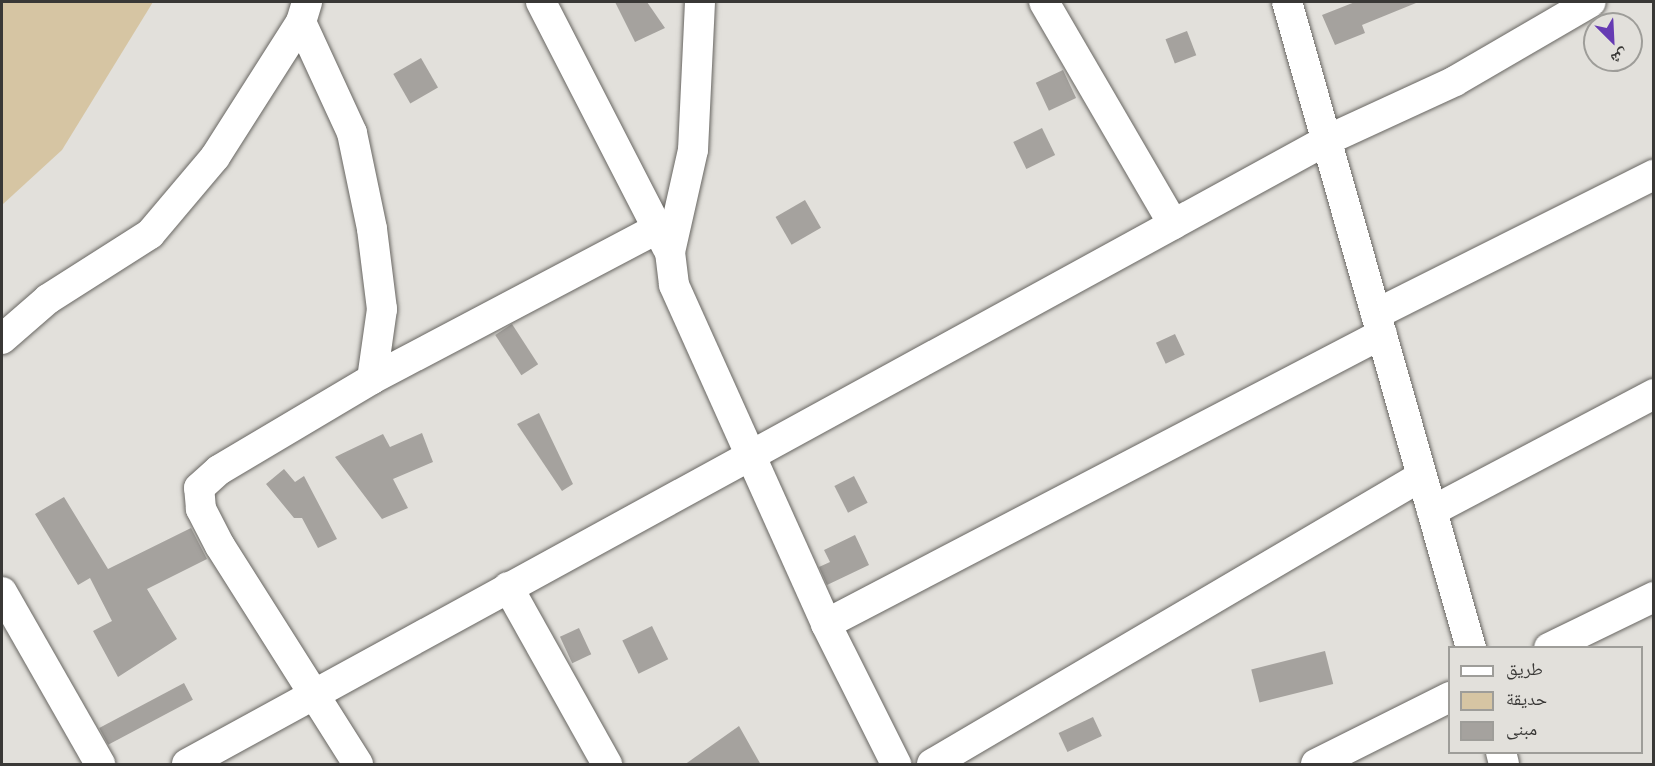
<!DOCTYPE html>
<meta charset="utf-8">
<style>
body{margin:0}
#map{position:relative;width:1655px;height:766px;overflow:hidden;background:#e2e0db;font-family:Spectral,"Noto Naskh Arabic",serif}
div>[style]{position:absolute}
.green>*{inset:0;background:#d6c5a3}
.building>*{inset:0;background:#a5a29e;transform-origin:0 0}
.roads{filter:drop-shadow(0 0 2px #686662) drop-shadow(0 0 2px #686662)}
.minor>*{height:30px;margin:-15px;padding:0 15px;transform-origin:15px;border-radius:15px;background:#fff}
span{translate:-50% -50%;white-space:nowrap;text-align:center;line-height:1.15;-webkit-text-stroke:4.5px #e2e0db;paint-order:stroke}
.frame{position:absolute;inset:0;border:3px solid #393836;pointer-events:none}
.legend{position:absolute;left:1448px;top:646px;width:195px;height:108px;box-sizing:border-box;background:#e2e0db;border:2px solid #9e9d99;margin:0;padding:8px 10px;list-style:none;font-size:18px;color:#393836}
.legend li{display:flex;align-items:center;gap:12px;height:30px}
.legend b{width:30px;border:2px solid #9e9d99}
.north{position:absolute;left:1583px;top:12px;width:60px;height:60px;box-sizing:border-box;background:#e2e0db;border:2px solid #9e9d99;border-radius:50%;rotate:156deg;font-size:16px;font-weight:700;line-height:24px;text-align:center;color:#393836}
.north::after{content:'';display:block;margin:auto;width:21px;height:27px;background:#663bb3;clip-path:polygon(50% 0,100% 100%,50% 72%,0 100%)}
</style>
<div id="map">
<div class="green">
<i style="clip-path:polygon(2px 2px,153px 2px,62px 150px,2px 205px)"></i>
</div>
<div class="building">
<i style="clip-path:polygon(615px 2px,647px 2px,665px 28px,635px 42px)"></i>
<i style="clip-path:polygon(1355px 2px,1416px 2px,1416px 3px,1362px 25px,1365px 33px,1335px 45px,1322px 15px)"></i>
<i style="left:1187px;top:31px;width:26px;height:23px;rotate:69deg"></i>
<i style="left:421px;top:58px;width:34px;height:32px;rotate:60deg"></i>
<i style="left:1063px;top:70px;width:31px;height:30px;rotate:65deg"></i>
<i style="left:1042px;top:128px;width:30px;height:32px;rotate:64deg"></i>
<i style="left:805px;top:200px;width:32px;height:34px;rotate:60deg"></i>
<i style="left:512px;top:324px;width:48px;height:20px;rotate:57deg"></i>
<i style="left:1175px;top:334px;width:23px;height:21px;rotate:65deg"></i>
<i style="clip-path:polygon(539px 413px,573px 484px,562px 491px,517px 424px)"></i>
<i style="clip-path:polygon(422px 433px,433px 462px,393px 479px,408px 508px,382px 519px,335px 457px,383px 434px,390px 447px)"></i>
<i style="clip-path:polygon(284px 469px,295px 482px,304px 476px,337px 539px,318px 548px,302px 518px,294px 518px,266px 484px)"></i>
<i style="left:854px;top:476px;width:30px;height:22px;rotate:63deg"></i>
<i style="clip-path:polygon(64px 497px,108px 569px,191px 528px,207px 559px,147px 589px,177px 639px,118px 677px,93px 631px,112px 621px,90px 578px,78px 585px,35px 514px)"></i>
<i style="clip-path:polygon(855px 535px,869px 565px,827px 585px,819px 567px,830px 562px,824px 550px)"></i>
<i style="left:652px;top:626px;width:37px;height:33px;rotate:64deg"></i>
<i style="left:579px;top:628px;width:29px;height:21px;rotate:65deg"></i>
<i style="left:1325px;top:651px;width:34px;height:76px;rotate:76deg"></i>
<i style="left:184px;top:683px;width:19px;height:96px;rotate:62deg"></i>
<i style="left:1093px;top:717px;width:21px;height:38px;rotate:65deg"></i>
<i style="clip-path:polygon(739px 726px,761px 765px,684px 765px)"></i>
</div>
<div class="roads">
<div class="minor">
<i style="left:541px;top:2px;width:276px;rotate:62.8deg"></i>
<i style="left:700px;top:2px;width:148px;rotate:92.7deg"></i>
<i style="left:693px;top:150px;width:105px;rotate:102.7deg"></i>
<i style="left:670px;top:252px;width:33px;rotate:83deg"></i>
<i style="left:674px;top:285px;width:372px;rotate:65.8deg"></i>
<i style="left:826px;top:624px;width:157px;rotate:63.4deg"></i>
<i style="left:1044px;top:2px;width:257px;rotate:59.8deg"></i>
<i style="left:1287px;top:2px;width:672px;rotate:74.1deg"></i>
<i style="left:301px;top:22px;width:122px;rotate:65.3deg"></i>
<i style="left:352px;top:133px;width:98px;rotate:78.2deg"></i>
<i style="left:372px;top:229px;width:81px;rotate:82.9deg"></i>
<i style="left:382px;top:309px;width:71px;rotate:98.1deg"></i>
<i style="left:1376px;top:314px;width:311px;rotate:-26.6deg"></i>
<i style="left:2px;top:339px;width:61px;rotate:-41deg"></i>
<i style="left:48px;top:299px;width:121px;rotate:-32.5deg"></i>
<i style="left:150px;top:234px;width:101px;rotate:-49.8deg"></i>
<i style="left:215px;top:157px;width:160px;rotate:-57.5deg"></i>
<i style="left:301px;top:22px;width:21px;rotate:-73deg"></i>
<i style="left:1432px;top:511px;width:251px;rotate:-27.8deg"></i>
<i style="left:508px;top:587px;width:203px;rotate:60.8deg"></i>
<i style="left:2px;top:592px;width:198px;rotate:60.3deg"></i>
<i style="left:826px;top:624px;width:627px;rotate:-27.55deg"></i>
<i style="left:1549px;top:648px;width:117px;rotate:-25.9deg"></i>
<i style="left:1501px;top:752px;width:12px;rotate:76deg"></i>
<i style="left:187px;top:764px;width:1300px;rotate:-28.69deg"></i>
<i style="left:1327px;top:140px;width:141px;rotate:-24.7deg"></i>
<i style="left:1455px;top:81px;width:157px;rotate:-30.2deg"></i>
<i style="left:358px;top:764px;width:258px;rotate:-122.3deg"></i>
<i style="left:220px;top:546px;width:42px;rotate:-117.2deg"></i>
<i style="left:201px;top:509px;width:21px;rotate:-95deg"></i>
<i style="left:199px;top:488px;width:27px;rotate:-42deg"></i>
<i style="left:219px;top:470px;width:178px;rotate:-30.7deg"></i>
<i style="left:372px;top:379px;width:323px;rotate:-27.8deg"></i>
<i style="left:932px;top:764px;width:568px;rotate:-30.45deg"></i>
<i style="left:1316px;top:764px;width:150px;rotate:-26.6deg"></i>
</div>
</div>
<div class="frame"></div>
<ul class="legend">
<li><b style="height:8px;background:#fff"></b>طريق</li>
<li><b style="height:16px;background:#d6c5a3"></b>حديقة</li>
<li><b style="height:16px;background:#a5a29e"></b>مبنى</li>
</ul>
<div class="north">ش</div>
</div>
